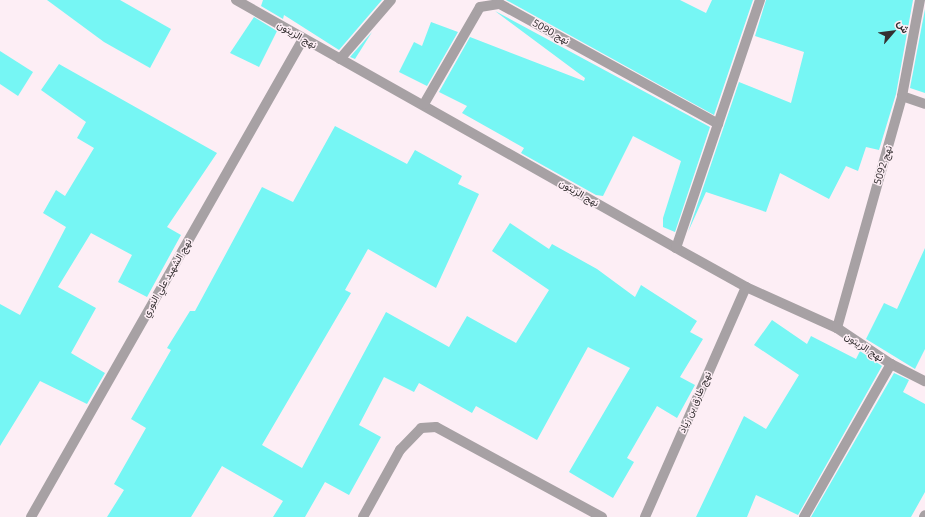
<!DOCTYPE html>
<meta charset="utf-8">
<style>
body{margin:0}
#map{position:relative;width:925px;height:517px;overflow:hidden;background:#fdeef5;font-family:"Noto Sans",Vazirmatn,sans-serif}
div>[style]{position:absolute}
.building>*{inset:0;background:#76f6f4}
.street>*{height:10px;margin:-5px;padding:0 5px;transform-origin:5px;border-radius:5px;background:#a7a1a4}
span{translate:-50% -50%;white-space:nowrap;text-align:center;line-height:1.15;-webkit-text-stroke:3px #fdeef5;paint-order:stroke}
.street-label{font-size:10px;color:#342f31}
.north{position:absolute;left:873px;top:12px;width:40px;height:40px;-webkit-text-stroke:3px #fdeef5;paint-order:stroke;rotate:62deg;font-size:11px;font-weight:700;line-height:16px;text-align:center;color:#342f31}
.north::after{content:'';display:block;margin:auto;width:14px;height:18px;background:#342f31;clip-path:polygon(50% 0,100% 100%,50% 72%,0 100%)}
</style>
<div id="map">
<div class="building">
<i style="clip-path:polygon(47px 0,120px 0,171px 29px,150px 68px,104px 42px)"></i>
<i style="clip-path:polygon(263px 0,382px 0,339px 50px,284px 15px,283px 19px,261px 6px)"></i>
<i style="clip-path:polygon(506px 0,680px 0,706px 13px,712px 0,753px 0,714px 115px)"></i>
<i style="clip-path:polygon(766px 0,913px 0,896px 94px,879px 150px,866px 147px,858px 171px,846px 166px,829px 199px,780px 173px,766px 212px,706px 192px,688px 232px,739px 82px,791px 103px,804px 52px,755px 36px)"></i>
<i style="clip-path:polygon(925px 9px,925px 93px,910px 88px)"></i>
<i style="clip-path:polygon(495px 11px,710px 127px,675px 232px,663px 227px,663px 218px,681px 161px,633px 136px,603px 196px,596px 195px,521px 153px,524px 148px,462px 113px,467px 106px,439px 92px,470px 37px,584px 81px,585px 78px)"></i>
<i style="clip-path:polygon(254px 17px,277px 31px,259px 67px,230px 53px)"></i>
<i style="clip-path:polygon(431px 22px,458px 32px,427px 86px,399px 72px,414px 42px,422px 46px)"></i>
<i style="clip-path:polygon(372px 32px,355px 59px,350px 57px)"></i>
<i style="clip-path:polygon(0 51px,33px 72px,18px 96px,0 84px)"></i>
<i style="clip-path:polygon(59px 64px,217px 153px,167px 227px,181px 235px,147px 297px,118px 282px,132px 255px,91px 233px,58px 287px,96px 308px,71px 353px,105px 373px,87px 404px,40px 381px,0 446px,0 304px,20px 315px,66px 227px,43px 213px,56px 190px,65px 196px,94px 148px,77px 138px,86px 122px,41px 90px)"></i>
<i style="clip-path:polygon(335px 126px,407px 164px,415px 150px,462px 176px,458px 184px,479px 194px,436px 288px,368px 249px,345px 290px,351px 293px,262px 445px,302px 468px,386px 312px,449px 347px,467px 316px,516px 343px,549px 290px,492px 251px,510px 223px,549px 249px,552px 244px,597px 269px,635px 297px,641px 285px,697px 321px,690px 332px,703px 339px,680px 377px,695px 385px,677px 418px,657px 406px,627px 458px,634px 462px,613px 498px,569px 472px,630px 368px,588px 347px,537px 440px,476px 406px,472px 413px,419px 383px,414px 392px,384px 377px,359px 425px,381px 437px,349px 495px,325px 482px,305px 517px,273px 517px,283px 501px,222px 466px,191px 517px,107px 517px,124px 490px,114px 484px,146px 428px,131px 419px,171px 350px,167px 348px,190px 311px,195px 311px,262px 187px,293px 202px)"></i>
<i style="clip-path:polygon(925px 248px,925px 349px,915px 369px,866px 339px,884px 303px,897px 309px)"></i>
<i style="clip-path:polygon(772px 320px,807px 344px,811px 336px,856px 359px,860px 351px,882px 366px,798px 515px,756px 495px,747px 517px,696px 517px,744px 416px,766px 429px,799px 375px,754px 345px)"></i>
<i style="clip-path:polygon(894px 373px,909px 380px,903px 392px,925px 404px,925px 492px,911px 517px,811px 517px)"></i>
</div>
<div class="street">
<i style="left:236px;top:0;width:505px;rotate:29.41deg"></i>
<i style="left:676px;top:248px;width:80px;rotate:29.1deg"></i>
<i style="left:746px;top:287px;width:100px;rotate:24.3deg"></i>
<i style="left:837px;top:328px;width:65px;rotate:33.7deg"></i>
<i style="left:891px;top:364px;width:38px;rotate:27deg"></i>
<i style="left:340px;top:59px;width:78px;rotate:-49.2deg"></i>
<i style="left:902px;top:96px;width:24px;rotate:19deg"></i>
<i style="left:424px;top:104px;width:112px;rotate:-60deg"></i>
<i style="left:480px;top:7px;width:20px;rotate:-9deg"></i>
<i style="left:500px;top:4px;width:249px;rotate:28.8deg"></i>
<i style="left:676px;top:248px;width:262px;rotate:-71.3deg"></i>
<i style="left:837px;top:328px;width:241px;rotate:-74.3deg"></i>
<i style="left:902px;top:96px;width:98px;rotate:-79.4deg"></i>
<i style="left:31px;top:517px;width:550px;rotate:-60.36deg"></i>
<i style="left:363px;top:517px;width:77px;rotate:-61.1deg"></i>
<i style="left:400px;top:450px;width:30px;rotate:-46deg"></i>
<i style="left:421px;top:428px;width:15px;rotate:-4deg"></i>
<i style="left:436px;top:427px;width:189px;rotate:28.5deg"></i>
<i style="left:645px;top:517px;width:251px;rotate:-66.3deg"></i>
<i style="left:804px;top:517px;width:176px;rotate:-60.4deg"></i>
<i style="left:924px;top:517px;width:2px;rotate:-63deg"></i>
</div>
<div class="street-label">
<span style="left:551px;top:32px;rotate:29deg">نهج 5090</span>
<span style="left:297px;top:35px;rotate:30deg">نهج الزيتون</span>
<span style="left:883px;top:165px;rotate:-73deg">نهج 5092</span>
<span style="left:579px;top:193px;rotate:30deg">نهج الزيتون</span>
<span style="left:167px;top:278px;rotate:-60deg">نهج الشهيد علي النوري</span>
<span style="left:864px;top:347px;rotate:33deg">نهج الزيتون</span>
<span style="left:695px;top:402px;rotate:-66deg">نهج طارق بن زياد</span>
</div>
<div class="north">ش</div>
</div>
